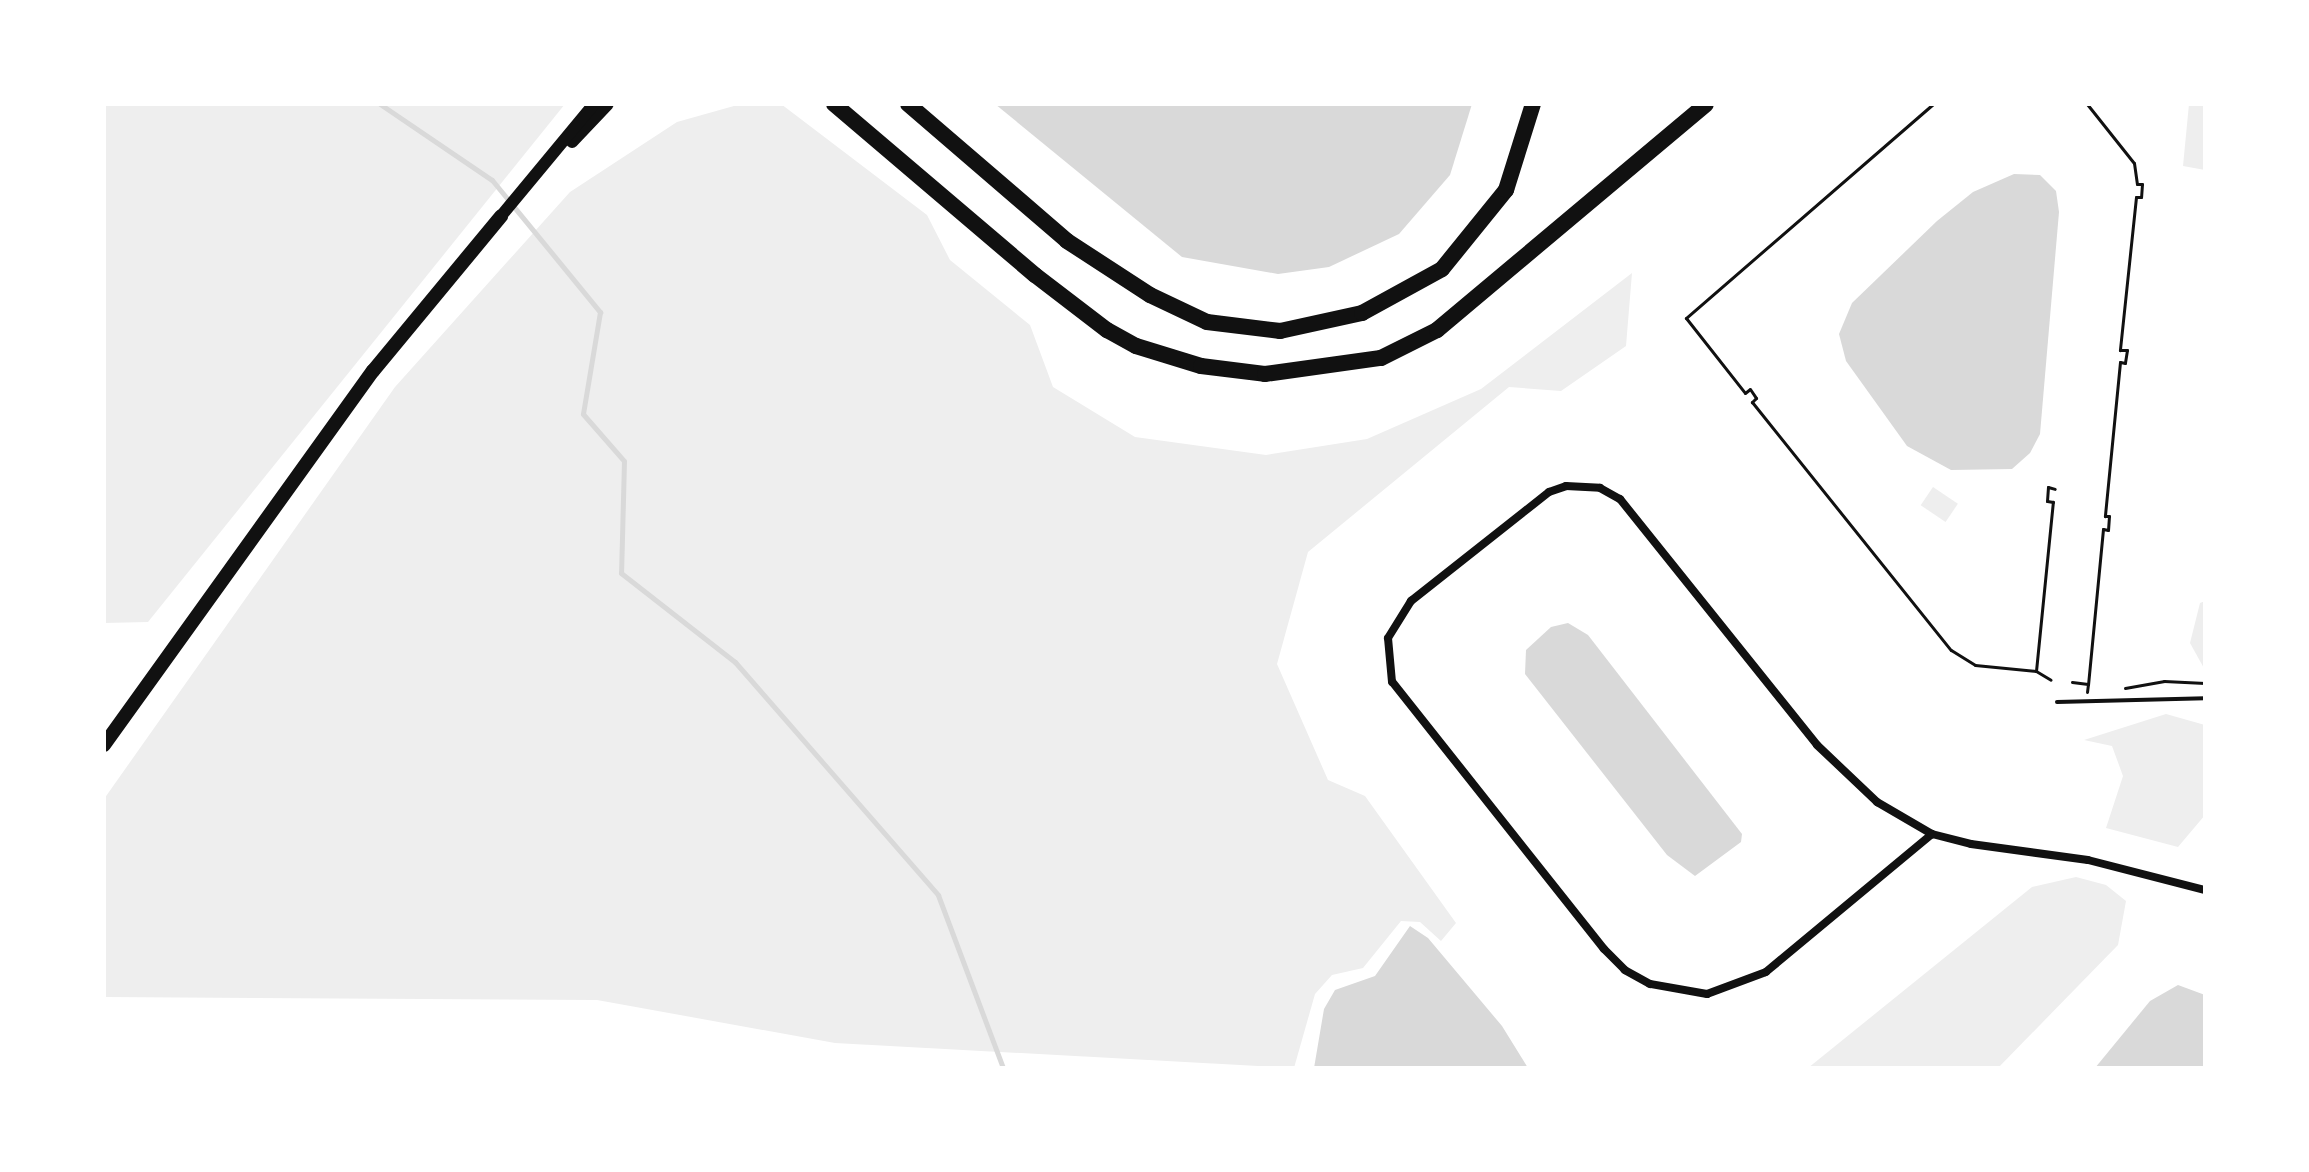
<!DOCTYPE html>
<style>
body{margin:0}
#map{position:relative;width:2309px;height:1172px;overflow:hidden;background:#fff;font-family:"Fira Sans Condensed",sans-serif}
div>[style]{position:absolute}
.green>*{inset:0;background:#eee;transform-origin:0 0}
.water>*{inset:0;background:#d9d9d9}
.stream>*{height:5px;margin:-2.5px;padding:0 2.5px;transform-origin:2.5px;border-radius:2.5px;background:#d9d9d9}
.path>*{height:3px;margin:-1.5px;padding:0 1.5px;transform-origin:1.5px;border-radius:1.5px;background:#111}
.service>*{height:4px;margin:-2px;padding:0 2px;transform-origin:2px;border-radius:2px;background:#111}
.minor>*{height:8px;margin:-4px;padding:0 4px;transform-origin:4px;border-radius:4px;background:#111}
.secondary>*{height:12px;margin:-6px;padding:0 6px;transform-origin:6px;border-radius:6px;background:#111}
.primary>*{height:14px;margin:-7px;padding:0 7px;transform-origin:7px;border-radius:7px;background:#111}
.motorway>*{height:16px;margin:-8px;padding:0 8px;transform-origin:8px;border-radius:8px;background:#111}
span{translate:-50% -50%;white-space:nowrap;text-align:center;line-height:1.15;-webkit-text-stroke:8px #fff;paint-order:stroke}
.frame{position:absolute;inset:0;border:106px solid #fff;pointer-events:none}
</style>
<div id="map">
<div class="green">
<i style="clip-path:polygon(104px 104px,565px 104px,148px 622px,104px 623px)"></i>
<i style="clip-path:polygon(741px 104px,781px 104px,927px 215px,950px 260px,1030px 325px,1053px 387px,1135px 437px,1266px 455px,1367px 439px,1481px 389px,1632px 273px,1626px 346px,1561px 391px,1509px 387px,1308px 552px,1277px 664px,1328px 780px,1365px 796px,1456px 923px,1441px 941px,1420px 922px,1401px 921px,1363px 968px,1332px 975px,1315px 994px,1294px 1068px,835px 1043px,597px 1000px,104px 997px,104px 799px,395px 387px,570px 192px,677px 122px)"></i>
<i style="clip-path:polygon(2189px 104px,2205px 104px,2205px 170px,2183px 166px)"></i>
<i style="left:1933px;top:487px;width:30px;height:22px;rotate:34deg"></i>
<i style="clip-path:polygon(2205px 601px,2205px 670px,2190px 643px,2200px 603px)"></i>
<i style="clip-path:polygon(2166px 714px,2205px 725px,2205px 815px,2178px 847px,2106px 828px,2123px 776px,2112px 746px,2084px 740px)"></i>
<i style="clip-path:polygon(2076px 877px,2106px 885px,2126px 901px,2118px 945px,1998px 1068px,1808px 1068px,2032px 887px)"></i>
</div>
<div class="water">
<i style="clip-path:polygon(995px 104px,1472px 104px,1450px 175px,1399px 234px,1329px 267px,1278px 274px,1182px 257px)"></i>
<i style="clip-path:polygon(2014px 174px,2040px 175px,2056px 191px,2059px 212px,2040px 434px,2030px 453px,2012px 469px,1951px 470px,1907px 446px,1846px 361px,1839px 334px,1852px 303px,1937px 221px,1973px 192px)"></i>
<i style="clip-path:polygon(1568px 623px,1588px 635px,1742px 834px,1741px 842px,1695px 876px,1667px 855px,1525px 674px,1526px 650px,1551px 627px)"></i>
<i style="clip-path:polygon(1410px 926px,1428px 938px,1502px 1026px,1528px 1068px,1314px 1068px,1324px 1009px,1335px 990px,1375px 976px)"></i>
<i style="clip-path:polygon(2178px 985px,2205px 995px,2205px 1068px,2095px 1068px,2150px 1001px)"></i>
</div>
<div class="stream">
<i style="left:380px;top:104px;width:135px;rotate:34.2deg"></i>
<i style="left:492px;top:180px;width:171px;rotate:50.7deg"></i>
<i style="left:600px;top:312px;width:103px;rotate:99.5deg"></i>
<i style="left:583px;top:414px;width:62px;rotate:48.9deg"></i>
<i style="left:624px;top:461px;width:112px;rotate:91.5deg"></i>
<i style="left:621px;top:573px;width:145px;rotate:38deg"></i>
<i style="left:735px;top:662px;width:309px;rotate:48.9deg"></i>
<i style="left:938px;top:895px;width:185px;rotate:69.4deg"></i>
</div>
<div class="path">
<i style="left:1933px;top:104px;width:327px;rotate:139.1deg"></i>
<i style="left:1686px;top:318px;width:95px;rotate:51.8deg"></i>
<i style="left:1745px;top:393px;width:6px;rotate:-39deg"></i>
<i style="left:1750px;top:389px;width:11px;rotate:56deg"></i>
<i style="left:1756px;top:398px;width:6px;rotate:135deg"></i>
<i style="left:1752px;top:402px;width:318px;rotate:51.3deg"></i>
<i style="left:1951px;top:650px;width:28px;rotate:32deg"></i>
<i style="left:1975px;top:665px;width:61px;rotate:5.6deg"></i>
<i style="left:2036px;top:671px;width:17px;rotate:31deg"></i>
<i style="left:2087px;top:104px;width:75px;rotate:51.5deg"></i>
<i style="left:2134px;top:163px;width:21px;rotate:82deg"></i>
<i style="left:2137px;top:184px;width:5px"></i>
<i style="left:2142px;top:184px;width:13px;rotate:94deg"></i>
<i style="left:2141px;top:197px;width:5px;rotate:180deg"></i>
<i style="left:2136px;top:197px;width:154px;rotate:96deg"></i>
<i style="left:2120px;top:350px;width:7px"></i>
<i style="left:2127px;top:350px;width:13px;rotate:99deg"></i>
<i style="left:2125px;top:363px;width:5px;rotate:-169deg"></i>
<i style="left:2120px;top:362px;width:155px;rotate:95.6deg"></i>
<i style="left:2105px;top:516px;width:4px"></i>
<i style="left:2109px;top:516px;width:14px;rotate:94deg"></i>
<i style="left:2108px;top:530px;width:5px;rotate:-169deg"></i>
<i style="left:2103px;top:529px;width:156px;rotate:95.5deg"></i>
<i style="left:2036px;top:671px;width:170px;rotate:-84.3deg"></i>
<i style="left:2053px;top:502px;width:6px;rotate:-171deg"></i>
<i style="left:2047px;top:501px;width:14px;rotate:-86deg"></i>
<i style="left:2048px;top:487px;width:7px;rotate:16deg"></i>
<i style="left:2072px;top:682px;width:16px;rotate:7deg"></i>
<i style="left:2088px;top:684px;width:8px;rotate:97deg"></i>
<i style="left:2125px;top:688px;width:40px;rotate:-10deg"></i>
<i style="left:2164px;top:681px;width:41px;rotate:2.8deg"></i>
</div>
<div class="service">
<i style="left:2057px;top:702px;width:148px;rotate:-1.5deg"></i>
</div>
<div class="minor">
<i style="left:1932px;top:834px;width:216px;rotate:140.3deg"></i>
<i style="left:1766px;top:972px;width:63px;rotate:159.6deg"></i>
<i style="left:1707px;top:994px;width:58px;rotate:-170deg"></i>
<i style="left:1650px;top:984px;width:29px;rotate:-151deg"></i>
<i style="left:1625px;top:970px;width:30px;rotate:-135deg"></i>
<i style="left:1604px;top:949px;width:341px;rotate:-128.4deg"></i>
<i style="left:1392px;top:682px;width:44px;rotate:-95.2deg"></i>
<i style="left:1388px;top:638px;width:44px;rotate:-58.1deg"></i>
<i style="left:1411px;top:601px;width:176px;rotate:-38.3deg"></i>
<i style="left:1549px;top:492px;width:18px;rotate:-19deg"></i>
<i style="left:1566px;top:486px;width:34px;rotate:3deg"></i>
<i style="left:1600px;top:488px;width:23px;rotate:29deg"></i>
<i style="left:1620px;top:499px;width:315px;rotate:51.3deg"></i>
<i style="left:1817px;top:745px;width:83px;rotate:43.5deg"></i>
<i style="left:1877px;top:802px;width:64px;rotate:30.2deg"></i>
<i style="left:1932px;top:834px;width:40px;rotate:14.4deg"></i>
<i style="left:1971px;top:844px;width:118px;rotate:7.8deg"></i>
<i style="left:2088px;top:860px;width:121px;rotate:14.4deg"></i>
</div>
<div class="secondary">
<i style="left:572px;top:142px;width:52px;rotate:-46.5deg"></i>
<i style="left:501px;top:216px;width:146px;rotate:-50.3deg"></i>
</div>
<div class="primary">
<i style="left:104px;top:745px;width:461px;rotate:-54.3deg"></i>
<i style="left:373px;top:371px;width:201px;rotate:-50.4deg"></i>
</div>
<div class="motorway">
<i style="left:834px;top:104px;width:264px;rotate:40.4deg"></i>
<i style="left:1035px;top:275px;width:91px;rotate:37.4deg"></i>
<i style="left:1107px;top:330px;width:33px;rotate:29deg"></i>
<i style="left:1136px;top:346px;width:68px;rotate:17.1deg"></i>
<i style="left:1201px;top:366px;width:64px;rotate:7.1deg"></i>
<i style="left:1265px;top:374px;width:117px;rotate:-7.9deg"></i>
<i style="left:1381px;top:358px;width:63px;rotate:-26.6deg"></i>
<i style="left:1437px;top:330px;width:351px;rotate:-40deg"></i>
<i style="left:908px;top:104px;width:210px;rotate:40.7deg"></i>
<i style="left:1067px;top:241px;width:99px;rotate:33deg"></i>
<i style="left:1150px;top:295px;width:63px;rotate:25.3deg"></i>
<i style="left:1207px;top:322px;width:74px;rotate:7deg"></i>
<i style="left:1280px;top:331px;width:84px;rotate:-12.4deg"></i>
<i style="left:1362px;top:313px;width:91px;rotate:-28.8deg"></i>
<i style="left:1442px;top:269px;width:102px;rotate:-51deg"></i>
<i style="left:1506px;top:190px;width:90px;rotate:-72.6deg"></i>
</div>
<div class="frame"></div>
</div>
